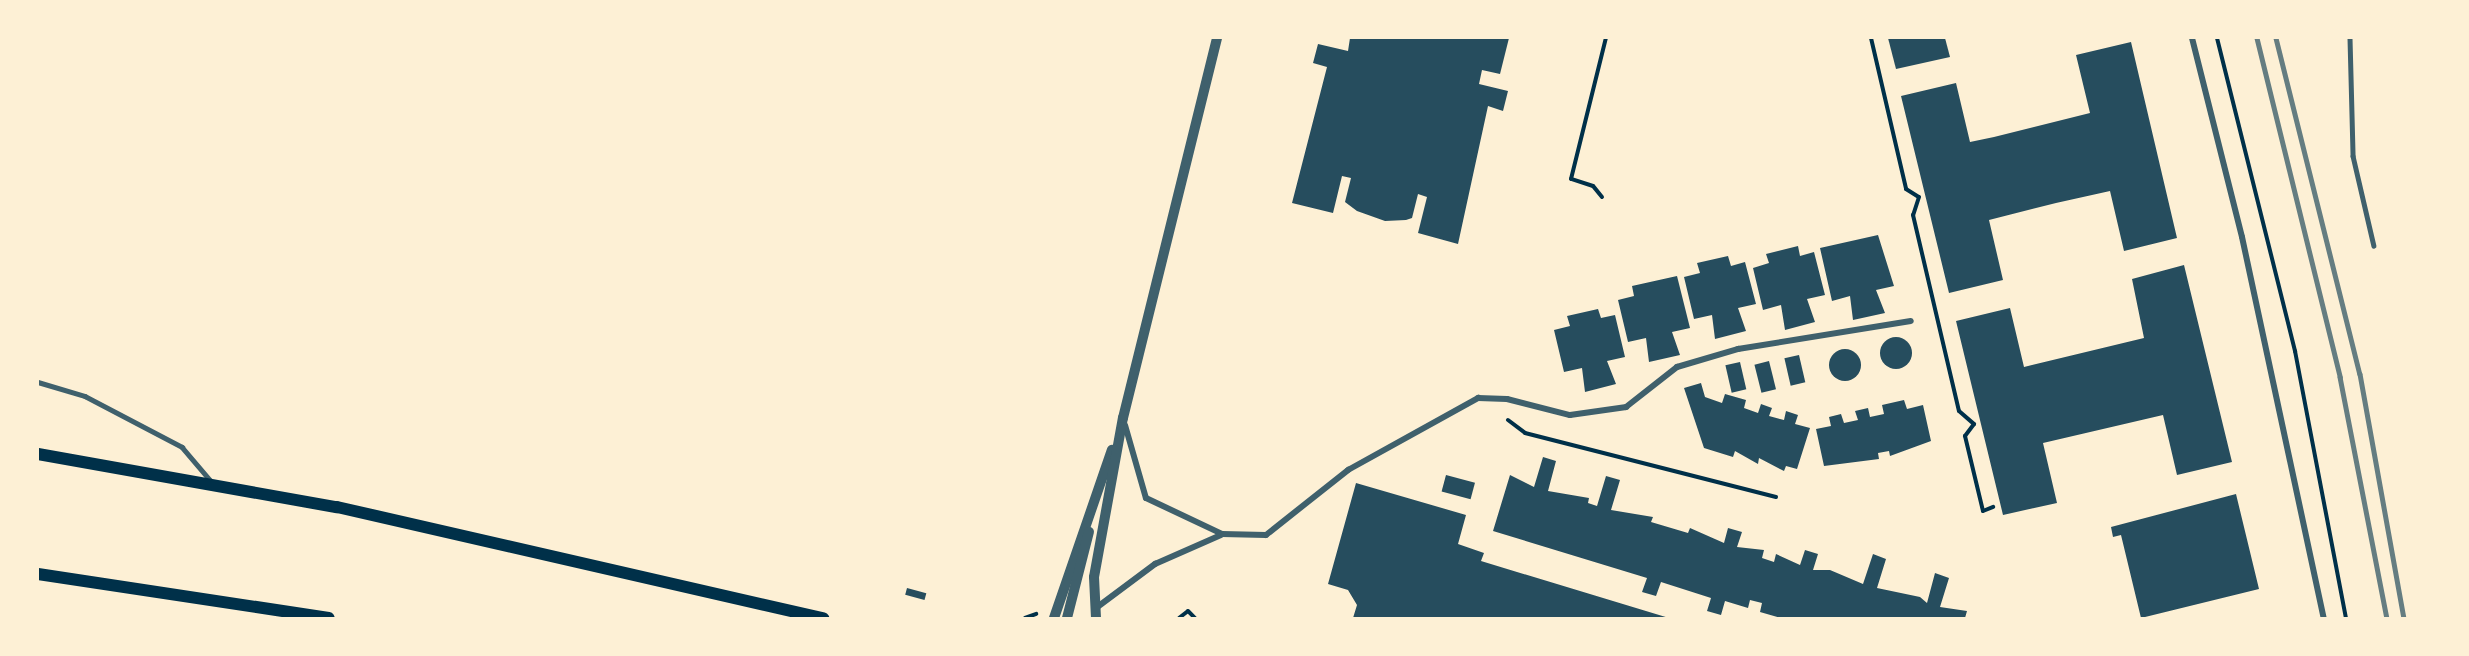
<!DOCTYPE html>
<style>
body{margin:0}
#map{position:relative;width:2469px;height:656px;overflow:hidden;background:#fdf0d5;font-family:"IBM Plex Sans",sans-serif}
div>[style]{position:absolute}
.building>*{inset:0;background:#264d5e;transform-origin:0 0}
.round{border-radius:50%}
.path>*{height:4px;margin:-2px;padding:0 2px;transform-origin:2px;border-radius:2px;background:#003049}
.service>*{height:4.5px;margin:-2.25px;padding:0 2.25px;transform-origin:2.25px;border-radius:2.25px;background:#3f606c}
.minor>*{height:6px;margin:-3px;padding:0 3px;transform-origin:3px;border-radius:3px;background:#3f606c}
.tertiary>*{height:10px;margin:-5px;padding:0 5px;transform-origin:5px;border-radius:5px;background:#3f606c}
.secondary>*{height:12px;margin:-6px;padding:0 6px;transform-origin:6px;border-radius:6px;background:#003049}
.rail>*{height:4.5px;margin:-2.25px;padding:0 2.25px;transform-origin:2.25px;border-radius:2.25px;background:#657d81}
span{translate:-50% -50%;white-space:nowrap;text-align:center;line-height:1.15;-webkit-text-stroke:4.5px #fdf0d5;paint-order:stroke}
.frame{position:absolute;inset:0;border:39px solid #fdf0d5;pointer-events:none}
</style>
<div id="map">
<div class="building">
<i style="clip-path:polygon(1350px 38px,1509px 38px,1500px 74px,1482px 70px,1479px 84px,1508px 91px,1503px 111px,1488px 106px,1458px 244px,1418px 233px,1427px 197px,1418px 194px,1412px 218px,1406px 220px,1385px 221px,1357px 211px,1345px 202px,1351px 178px,1342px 176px,1333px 213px,1292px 203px,1327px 67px,1313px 63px,1318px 44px,1348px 51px)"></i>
<i style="clip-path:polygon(1888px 38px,1945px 38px,1950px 57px,1896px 69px)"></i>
<i style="clip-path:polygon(2131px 42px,2177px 238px,2124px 251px,2110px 191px,2056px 203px,1989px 220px,2003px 280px,1949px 293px,1901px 96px,1956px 83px,1970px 142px,1994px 137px,2090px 113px,2076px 55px)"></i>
<i style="clip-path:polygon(1878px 235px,1894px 286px,1876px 290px,1885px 313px,1853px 320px,1850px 296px,1832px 301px,1820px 248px)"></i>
<i style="clip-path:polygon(1798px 246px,1800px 256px,1814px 252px,1825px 295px,1807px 299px,1815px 322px,1785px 330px,1781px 305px,1763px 310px,1753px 268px,1769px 263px,1766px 254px)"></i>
<i style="clip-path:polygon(1728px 256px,1731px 266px,1745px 262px,1756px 304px,1738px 308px,1746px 331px,1715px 339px,1712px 315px,1694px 319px,1684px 277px,1700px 273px,1697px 263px)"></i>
<i style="clip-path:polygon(2184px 265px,2232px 462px,2177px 475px,2163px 415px,2043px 443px,2057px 503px,2003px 515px,1956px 321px,2010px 308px,2024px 367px,2144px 338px,2132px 279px)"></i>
<i style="clip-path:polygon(1677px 276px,1690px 328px,1672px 332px,1680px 355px,1649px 362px,1646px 338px,1628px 342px,1618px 300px,1634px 296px,1632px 286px)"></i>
<i style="clip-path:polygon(1598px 309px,1601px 318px,1615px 315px,1625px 357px,1607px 361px,1616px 384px,1585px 392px,1582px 368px,1564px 372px,1554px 330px,1570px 326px,1567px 316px)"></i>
<i class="round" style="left:1880px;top:337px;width:32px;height:32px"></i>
<i class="round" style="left:1829px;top:349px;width:32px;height:32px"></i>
<i style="left:1799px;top:355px;width:28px;height:15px;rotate:77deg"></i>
<i style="left:1769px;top:361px;width:29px;height:15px;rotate:76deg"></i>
<i style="left:1740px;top:362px;width:28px;height:15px;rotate:77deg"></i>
<i style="clip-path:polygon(1701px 383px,1705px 397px,1722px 403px,1725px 394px,1746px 400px,1744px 408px,1758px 413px,1761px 404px,1772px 408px,1769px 416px,1784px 420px,1786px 411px,1798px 415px,1795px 424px,1810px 428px,1797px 469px,1786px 466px,1784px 471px,1759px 458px,1758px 464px,1735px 451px,1733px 457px,1704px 448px,1684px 388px)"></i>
<i style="clip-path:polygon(1904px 400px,1907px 409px,1923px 405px,1931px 441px,1890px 456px,1889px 451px,1878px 453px,1879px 459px,1824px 466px,1816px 429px,1831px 426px,1829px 417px,1841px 414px,1844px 423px,1858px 420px,1855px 411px,1868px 408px,1870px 417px,1884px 414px,1882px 405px)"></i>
<i style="clip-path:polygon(1543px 457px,1556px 461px,1548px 491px,1589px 498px,1588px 503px,1597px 506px,1606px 476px,1620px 480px,1611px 510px,1653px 517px,1651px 522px,1688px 533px,1690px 528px,1724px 543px,1728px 528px,1742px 532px,1737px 547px,1764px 550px,1762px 558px,1774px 562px,1776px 554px,1800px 565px,1805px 550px,1818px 554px,1813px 570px,1830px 570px,1863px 584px,1873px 554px,1886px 559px,1877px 588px,1920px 597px,1927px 603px,1935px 573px,1949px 578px,1940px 607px,1967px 611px,1965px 618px,1781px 618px,1760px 612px,1762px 603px,1750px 600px,1748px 608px,1725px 601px,1721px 615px,1707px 611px,1711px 598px,1661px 582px,1656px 596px,1642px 592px,1647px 578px,1493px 531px,1510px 475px,1534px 487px)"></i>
<i style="left:1446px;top:475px;width:30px;height:17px;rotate:15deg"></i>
<i style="clip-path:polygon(1356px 483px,1466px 515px,1458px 544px,1484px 553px,1481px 561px,1669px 618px,1353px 618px,1357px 605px,1348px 590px,1328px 584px)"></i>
<i style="clip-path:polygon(2236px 494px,2259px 589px,2141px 618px,2121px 535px,2113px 537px,2111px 527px)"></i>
<i style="left:907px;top:588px;width:20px;height:7px;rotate:15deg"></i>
</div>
<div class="path">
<i style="left:1871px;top:38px;width:155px;rotate:76.9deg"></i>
<i style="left:1906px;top:189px;width:15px;rotate:32deg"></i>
<i style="left:1919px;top:197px;width:19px;rotate:108deg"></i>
<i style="left:1913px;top:215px;width:201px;rotate:76.8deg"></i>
<i style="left:1959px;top:411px;width:20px;rotate:41deg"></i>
<i style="left:1974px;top:424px;width:15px;rotate:127deg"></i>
<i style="left:1965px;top:436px;width:77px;rotate:76.5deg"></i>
<i style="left:1983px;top:511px;width:11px;rotate:-22deg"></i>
<i style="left:2217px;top:38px;width:323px;rotate:76deg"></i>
<i style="left:2295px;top:351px;width:272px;rotate:79.2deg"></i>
<i style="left:1602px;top:197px;width:14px;rotate:-129deg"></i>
<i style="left:1593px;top:186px;width:23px;rotate:-162deg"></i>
<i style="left:1571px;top:179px;width:145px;rotate:-76.1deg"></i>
<i style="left:1508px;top:420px;width:21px;rotate:37deg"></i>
<i style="left:1525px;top:433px;width:259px;rotate:14.3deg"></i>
<i style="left:1025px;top:618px;width:12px;rotate:-20deg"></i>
<i style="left:1179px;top:618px;width:11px;rotate:-38deg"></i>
<i style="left:1188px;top:611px;width:10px;rotate:45deg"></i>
</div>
<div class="service">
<i style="left:2350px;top:38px;width:118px;rotate:88.5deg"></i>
<i style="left:2353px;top:156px;width:92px;rotate:76.9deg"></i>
<i style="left:38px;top:382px;width:49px;rotate:16.6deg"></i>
<i style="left:85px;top:396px;width:110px;rotate:27.7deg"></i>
<i style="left:182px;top:447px;width:45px;rotate:49.5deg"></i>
</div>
<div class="minor">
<i style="left:2192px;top:38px;width:205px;rotate:75.9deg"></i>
<i style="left:2242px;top:237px;width:390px;rotate:77.9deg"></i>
<i style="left:1125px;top:425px;width:76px;rotate:74deg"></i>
<i style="left:1146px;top:498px;width:84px;rotate:25.3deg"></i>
<i style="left:1222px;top:534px;width:44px;rotate:1.3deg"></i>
<i style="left:1266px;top:535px;width:105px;rotate:-38.4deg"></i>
<i style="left:1348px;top:470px;width:149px;rotate:-29deg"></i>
<i style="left:1478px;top:398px;width:29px;rotate:2deg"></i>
<i style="left:1507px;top:399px;width:65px;rotate:14.3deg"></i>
<i style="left:1570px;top:415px;width:57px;rotate:-8.1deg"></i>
<i style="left:1626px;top:407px;width:65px;rotate:-38.1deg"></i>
<i style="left:1677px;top:367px;width:64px;rotate:-16.4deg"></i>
<i style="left:1738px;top:349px;width:175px;rotate:-9.2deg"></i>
<i style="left:1096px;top:608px;width:74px;rotate:-36.7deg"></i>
<i style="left:1155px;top:564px;width:72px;rotate:-23.7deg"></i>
</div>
<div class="tertiary">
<i style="left:1054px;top:618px;width:178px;rotate:-71deg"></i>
<i style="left:1067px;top:618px;width:89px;rotate:-75.7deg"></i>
<i style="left:1096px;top:618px;width:41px;rotate:-92.8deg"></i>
<i style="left:1094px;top:577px;width:162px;rotate:-79.7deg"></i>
<i style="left:1123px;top:418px;width:391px;rotate:-76.1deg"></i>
</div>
<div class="secondary">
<i style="left:38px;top:454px;width:304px;rotate:10.1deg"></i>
<i style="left:337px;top:507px;width:499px;rotate:12.9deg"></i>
<i style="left:38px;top:574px;width:294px;rotate:8.6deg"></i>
</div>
<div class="rail">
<i style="left:2257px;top:38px;width:349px;rotate:76.2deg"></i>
<i style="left:2340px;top:377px;width:246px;rotate:79deg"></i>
<i style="left:2276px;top:38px;width:346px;rotate:76deg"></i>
<i style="left:2360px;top:374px;width:248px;rotate:79.8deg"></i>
</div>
<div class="frame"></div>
</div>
